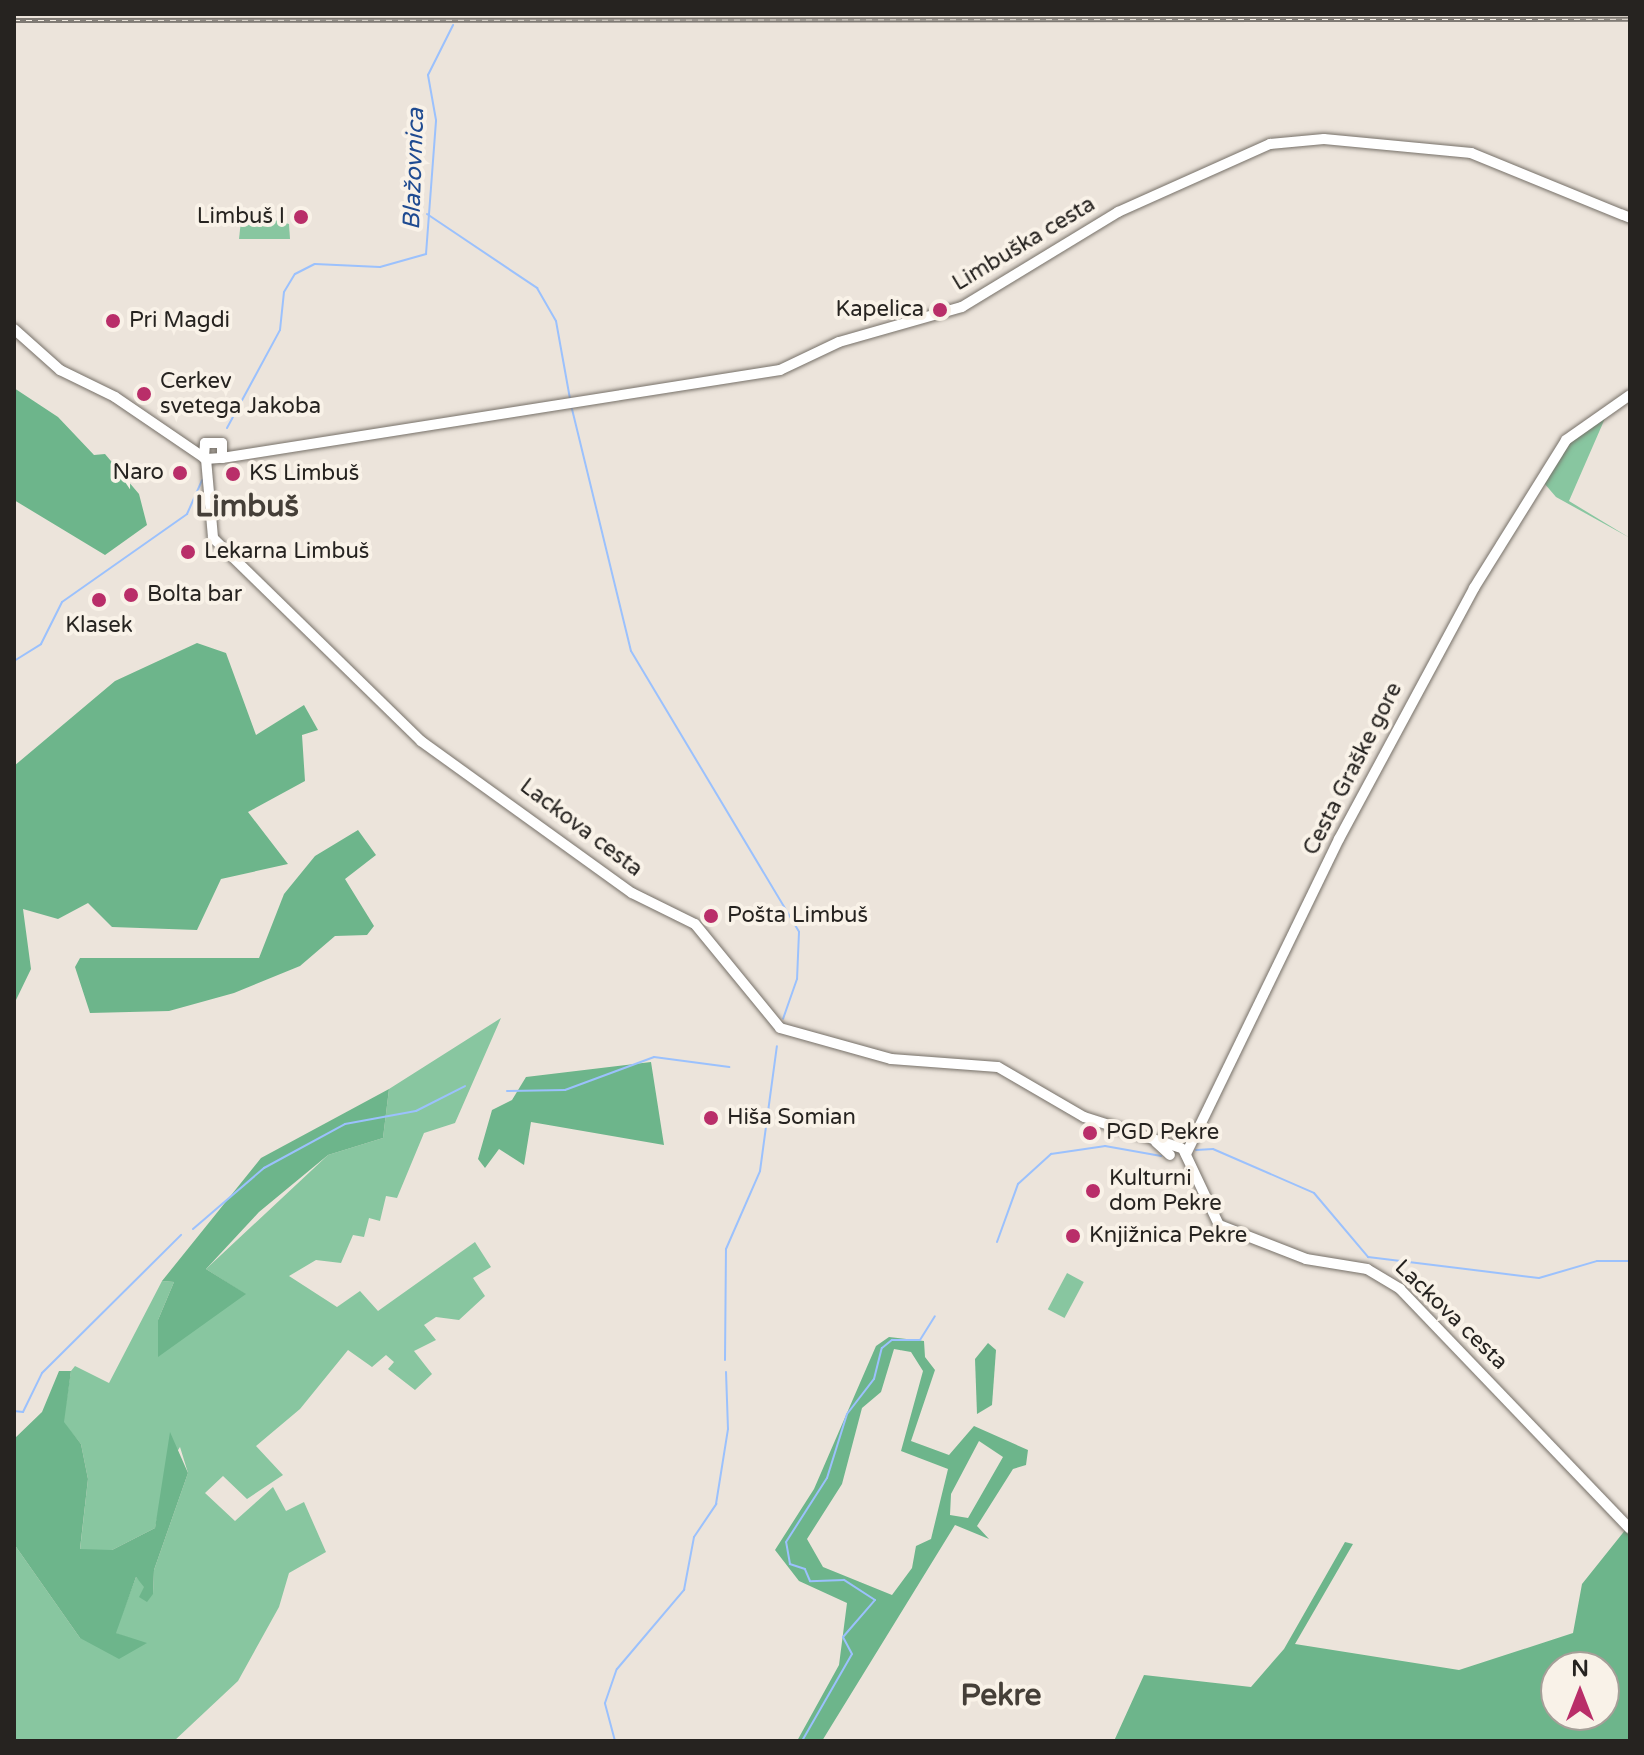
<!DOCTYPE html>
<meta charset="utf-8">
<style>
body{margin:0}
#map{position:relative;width:1644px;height:1755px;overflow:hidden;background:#ece4db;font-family:"Varela Round",sans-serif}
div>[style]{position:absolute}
.green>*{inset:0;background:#88c6a0;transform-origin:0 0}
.forest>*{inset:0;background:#6db58b}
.stream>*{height:2px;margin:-1px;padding:0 1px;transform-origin:1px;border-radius:1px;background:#9bc1fd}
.roads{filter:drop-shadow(0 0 2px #767068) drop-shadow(0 0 2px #767068)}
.secondary>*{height:10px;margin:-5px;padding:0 5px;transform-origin:5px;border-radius:5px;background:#fff}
.rail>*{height:5px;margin-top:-2.5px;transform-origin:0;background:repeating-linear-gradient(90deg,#f9f2e8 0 6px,#7e7973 0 12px);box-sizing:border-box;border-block:2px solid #7e7973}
.dots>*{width:22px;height:22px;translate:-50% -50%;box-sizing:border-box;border:4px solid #f9f2e8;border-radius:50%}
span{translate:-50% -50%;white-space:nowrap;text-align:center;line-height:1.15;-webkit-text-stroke:8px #f9f2e8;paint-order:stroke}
.poi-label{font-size:22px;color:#262320}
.right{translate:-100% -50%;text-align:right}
.left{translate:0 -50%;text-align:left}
.street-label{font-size:22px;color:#262320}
.water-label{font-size:24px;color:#1f4b91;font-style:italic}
.district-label{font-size:30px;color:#453f38;font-weight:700}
.frame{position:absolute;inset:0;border:16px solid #262320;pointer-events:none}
.north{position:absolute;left:1540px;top:1651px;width:80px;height:80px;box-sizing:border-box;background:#f9f2e8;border:2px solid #a59f98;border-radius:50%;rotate:0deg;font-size:22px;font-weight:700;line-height:32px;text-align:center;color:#262320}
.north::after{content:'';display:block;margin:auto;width:28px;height:36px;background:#b92e69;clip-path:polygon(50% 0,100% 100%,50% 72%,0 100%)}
</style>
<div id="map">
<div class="green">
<i style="clip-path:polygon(242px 211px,289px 224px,290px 239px,239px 239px)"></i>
<i style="clip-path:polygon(1630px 399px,1606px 416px,1569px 501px,1630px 538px,1556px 497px,1544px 483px,1574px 437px)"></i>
<i style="clip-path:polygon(501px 1018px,455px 1123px,424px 1133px,397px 1198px,386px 1196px,380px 1221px,369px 1218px,364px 1237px,353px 1235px,341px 1263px,316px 1260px,289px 1276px,337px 1307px,360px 1291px,378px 1311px,475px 1242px,491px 1267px,473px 1278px,485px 1296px,459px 1320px,436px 1317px,424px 1325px,436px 1340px,414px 1351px,432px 1374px,415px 1390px,388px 1369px,394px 1362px,386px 1355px,372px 1367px,348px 1350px,300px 1409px,256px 1446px,283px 1475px,247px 1499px,223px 1476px,205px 1493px,235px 1521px,273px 1487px,286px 1511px,304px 1502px,326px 1552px,289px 1573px,279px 1607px,238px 1681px,174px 1741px,14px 1741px,14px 1544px,80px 1638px,146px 1644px,115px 1633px,136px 1577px,153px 1594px,154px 1570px,188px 1473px,180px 1447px,168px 1466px,155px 1528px,112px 1550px,80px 1550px,88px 1479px,81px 1444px,63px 1422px,71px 1371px,75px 1366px,109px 1383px,162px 1281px,174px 1282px,158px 1320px,245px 1294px,206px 1269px,328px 1155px,383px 1138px,389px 1089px)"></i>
<i style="left:1067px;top:1273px;width:19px;height:41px;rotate:28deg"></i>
</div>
<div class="forest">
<i style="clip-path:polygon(14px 388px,58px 417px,94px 455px,105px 454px,139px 494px,147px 525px,105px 555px,14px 500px)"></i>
<i style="clip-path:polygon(197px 643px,226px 653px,256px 735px,304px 705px,318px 730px,302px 735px,305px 781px,248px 812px,288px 864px,221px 879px,197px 930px,112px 927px,88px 903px,58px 919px,23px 909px,31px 969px,16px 1000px,14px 766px,115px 681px)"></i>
<i style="clip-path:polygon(358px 830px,376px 855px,345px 879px,374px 926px,367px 935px,335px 936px,300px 966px,234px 993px,169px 1011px,90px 1013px,75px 967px,80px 958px,259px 958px,284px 894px,315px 856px)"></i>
<i style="clip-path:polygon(651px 1062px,664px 1145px,531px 1122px,524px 1165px,499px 1149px,485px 1168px,478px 1159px,492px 1110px,512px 1100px,526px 1077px)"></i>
<i style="clip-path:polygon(389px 1089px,383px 1138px,328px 1155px,259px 1212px,206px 1269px,246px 1294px,158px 1357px,158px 1320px,174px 1282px,162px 1281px,261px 1158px)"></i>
<i style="clip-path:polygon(evenodd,889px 1337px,924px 1341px,925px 1357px,935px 1370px,911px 1441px,949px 1455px,974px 1426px,1028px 1450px,1026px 1465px,1013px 1469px,977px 1526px,989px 1539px,955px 1525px,822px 1741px,797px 1741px,839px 1665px,847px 1603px,799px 1581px,775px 1550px,814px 1489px,876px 1346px,889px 1337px,894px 1349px,911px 1352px,923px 1371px,901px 1451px,948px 1469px,931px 1539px,916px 1546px,912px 1568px,892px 1595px,823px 1567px,807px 1539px,842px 1484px,862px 1408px,881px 1392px,894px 1349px,889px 1337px,979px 1441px,1003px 1457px,968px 1518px,950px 1515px,951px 1494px,979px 1441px)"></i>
<i style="clip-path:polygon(988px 1343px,996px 1350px,992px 1405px,977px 1414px,975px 1359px)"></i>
<i style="clip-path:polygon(59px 1371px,71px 1371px,64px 1422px,81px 1444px,88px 1479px,80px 1549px,112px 1550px,155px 1528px,170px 1432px,188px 1473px,154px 1570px,153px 1594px,147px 1602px,139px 1597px,144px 1587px,136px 1577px,116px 1633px,147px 1643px,119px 1659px,80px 1638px,14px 1544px,14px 1439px,42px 1412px)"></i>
<i style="clip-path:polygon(evenodd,1630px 1524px,1629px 1741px,1114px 1741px,1144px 1675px,1251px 1687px,1284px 1649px,1345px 1542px,1353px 1544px,1295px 1644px,1459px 1670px,1573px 1633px,1582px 1584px,1630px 1524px,1556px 1667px,1604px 1667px,1604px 1715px,1556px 1715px,1556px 1667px)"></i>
</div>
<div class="stream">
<i style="left:427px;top:214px;width:133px;rotate:33.9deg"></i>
<i style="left:537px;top:288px;width:38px;rotate:60deg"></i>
<i style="left:556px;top:321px;width:79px;rotate:79.8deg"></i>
<i style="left:572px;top:409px;width:249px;rotate:76.3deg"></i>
<i style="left:631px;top:651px;width:327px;rotate:59.1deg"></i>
<i style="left:799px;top:932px;width:47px;rotate:92.4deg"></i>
<i style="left:797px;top:979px;width:42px;rotate:109.3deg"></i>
<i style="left:227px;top:428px;width:111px;rotate:-61.6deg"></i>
<i style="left:280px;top:330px;width:38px;rotate:-84deg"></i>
<i style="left:284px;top:292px;width:21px;rotate:-59deg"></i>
<i style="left:295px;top:274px;width:22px;rotate:-27deg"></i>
<i style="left:315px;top:264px;width:65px;rotate:2.6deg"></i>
<i style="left:380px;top:267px;width:48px;rotate:-15.8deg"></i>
<i style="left:426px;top:254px;width:134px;rotate:-85.7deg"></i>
<i style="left:436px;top:120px;width:46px;rotate:-100.1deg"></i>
<i style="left:428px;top:75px;width:56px;rotate:-63.4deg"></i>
<i style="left:14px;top:661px;width:32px;rotate:-32deg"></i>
<i style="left:41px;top:644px;width:47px;rotate:-63.4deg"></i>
<i style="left:62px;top:602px;width:153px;rotate:-35.1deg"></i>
<i style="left:187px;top:514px;width:37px;rotate:-66deg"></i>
<i style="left:507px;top:1091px;width:58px;rotate:-1deg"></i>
<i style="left:565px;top:1090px;width:95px;rotate:-20.3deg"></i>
<i style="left:654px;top:1057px;width:76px;rotate:7.6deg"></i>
<i style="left:1196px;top:1150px;width:17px;rotate:-3deg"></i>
<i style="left:1213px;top:1149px;width:110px;rotate:23.5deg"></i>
<i style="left:1314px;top:1193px;width:84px;rotate:49.8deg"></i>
<i style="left:1368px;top:1257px;width:172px;rotate:7deg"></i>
<i style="left:1539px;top:1278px;width:60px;rotate:-16.3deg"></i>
<i style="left:1597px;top:1261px;width:33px"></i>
<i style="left:193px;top:1229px;width:94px;rotate:-40.7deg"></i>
<i style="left:264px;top:1168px;width:92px;rotate:-28.5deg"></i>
<i style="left:345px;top:1124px;width:72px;rotate:-10.4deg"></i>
<i style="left:416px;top:1111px;width:55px;rotate:-27deg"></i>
<i style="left:997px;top:1242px;width:62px;rotate:-70.1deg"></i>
<i style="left:1018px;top:1184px;width:45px;rotate:-42.3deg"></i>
<i style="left:1051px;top:1154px;width:55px;rotate:-8.4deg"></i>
<i style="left:1105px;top:1146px;width:57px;rotate:10.1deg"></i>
<i style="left:725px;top:1360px;width:111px;rotate:-89.5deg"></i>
<i style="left:726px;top:1249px;width:85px;rotate:-66.4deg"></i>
<i style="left:760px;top:1171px;width:126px;rotate:-82.3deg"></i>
<i style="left:14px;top:1411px;width:9px;rotate:6deg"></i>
<i style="left:23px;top:1412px;width:43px;rotate:-64deg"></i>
<i style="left:42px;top:1373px;width:196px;rotate:-44.8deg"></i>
<i style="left:615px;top:1741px;width:39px;rotate:-105deg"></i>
<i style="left:605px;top:1703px;width:36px;rotate:-71deg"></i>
<i style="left:617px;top:1669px;width:104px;rotate:-49.7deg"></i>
<i style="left:684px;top:1590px;width:54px;rotate:-79.3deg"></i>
<i style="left:694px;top:1537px;width:40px;rotate:-56deg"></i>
<i style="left:716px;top:1504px;width:76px;rotate:-80.9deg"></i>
<i style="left:728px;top:1429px;width:57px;rotate:-92deg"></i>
<i style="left:802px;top:1741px;width:100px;rotate:-60.1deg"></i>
<i style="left:852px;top:1654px;width:19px;rotate:-118deg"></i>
<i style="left:843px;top:1637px;width:49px;rotate:-49.1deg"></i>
<i style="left:875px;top:1600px;width:37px;rotate:-147deg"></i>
<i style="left:844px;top:1580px;width:34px;rotate:178deg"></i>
<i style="left:810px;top:1581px;width:13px;rotate:-113deg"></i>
<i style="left:805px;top:1569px;width:16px;rotate:-162deg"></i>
<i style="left:790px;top:1564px;width:22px;rotate:-100deg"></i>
<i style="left:786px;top:1542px;width:76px;rotate:-57.4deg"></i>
<i style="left:827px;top:1478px;width:67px;rotate:-72.6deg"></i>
<i style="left:847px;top:1414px;width:44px;rotate:-52.4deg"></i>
<i style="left:874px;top:1379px;width:32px;rotate:-76deg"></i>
<i style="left:882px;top:1348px;width:13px;rotate:-39deg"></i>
<i style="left:892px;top:1340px;width:28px"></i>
<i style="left:920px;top:1340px;width:28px;rotate:-58deg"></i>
</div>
<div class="roads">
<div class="secondary">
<i style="left:14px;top:329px;width:62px;rotate:41.7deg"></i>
<i style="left:60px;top:370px;width:61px;rotate:26.1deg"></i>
<i style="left:115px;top:397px;width:110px;rotate:34.3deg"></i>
<i style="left:206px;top:459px;width:16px;rotate:-4deg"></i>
<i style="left:222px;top:458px;width:15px;rotate:-90deg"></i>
<i style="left:222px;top:443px;width:17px;rotate:180deg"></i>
<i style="left:205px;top:443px;width:15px;rotate:94deg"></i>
<i style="left:222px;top:458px;width:565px;rotate:-8.96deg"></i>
<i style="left:780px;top:370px;width:65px;rotate:-25.4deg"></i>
<i style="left:839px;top:342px;width:128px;rotate:-15.9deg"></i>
<i style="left:962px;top:307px;width:183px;rotate:-31.3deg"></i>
<i style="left:1118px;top:212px;width:167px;rotate:-24.1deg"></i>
<i style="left:1270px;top:144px;width:54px;rotate:-5.3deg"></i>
<i style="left:1324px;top:139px;width:148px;rotate:5.4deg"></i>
<i style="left:1471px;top:153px;width:172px;rotate:22.2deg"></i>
<i style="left:206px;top:459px;width:79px;rotate:84.9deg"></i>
<i style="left:213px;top:538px;width:291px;rotate:44.3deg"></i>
<i style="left:421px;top:741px;width:260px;rotate:35.8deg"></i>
<i style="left:632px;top:893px;width:70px;rotate:26.2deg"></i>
<i style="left:695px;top:924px;width:134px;rotate:50.7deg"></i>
<i style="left:780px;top:1028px;width:115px;rotate:15.6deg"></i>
<i style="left:891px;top:1059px;width:107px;rotate:4.3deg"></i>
<i style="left:998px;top:1067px;width:99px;rotate:30.2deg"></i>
<i style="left:1084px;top:1117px;width:102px;rotate:17.7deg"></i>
<i style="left:1156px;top:1142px;width:19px;rotate:43deg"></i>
<i style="left:1184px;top:1151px;width:82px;rotate:64.7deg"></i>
<i style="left:1219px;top:1225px;width:93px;rotate:21.3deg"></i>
<i style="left:1306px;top:1259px;width:62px;rotate:9.3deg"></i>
<i style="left:1367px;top:1269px;width:39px;rotate:31deg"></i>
<i style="left:1400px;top:1289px;width:332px;rotate:46.2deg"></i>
<i style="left:1186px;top:1154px;width:350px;rotate:-64.1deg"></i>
<i style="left:1339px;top:839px;width:285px;rotate:-61.7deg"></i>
<i style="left:1474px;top:588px;width:174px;rotate:-58.1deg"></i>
<i style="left:1566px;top:440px;width:78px;rotate:-35.1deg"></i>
</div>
</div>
<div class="rail">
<i style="left:14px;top:20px;width:1616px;rotate:-0.04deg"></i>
</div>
<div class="dots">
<i style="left:301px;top:217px;background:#b92e69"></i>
<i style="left:940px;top:310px;background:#b92e69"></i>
<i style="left:113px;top:321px;background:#b92e69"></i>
<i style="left:144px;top:394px;background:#b92e69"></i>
<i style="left:180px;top:473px;background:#b92e69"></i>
<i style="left:233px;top:474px;background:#b92e69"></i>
<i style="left:188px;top:552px;background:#b92e69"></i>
<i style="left:131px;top:595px;background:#b92e69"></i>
<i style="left:99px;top:600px;background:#b92e69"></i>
<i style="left:711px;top:916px;background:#b92e69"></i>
<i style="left:711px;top:1118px;background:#b92e69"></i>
<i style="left:1090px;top:1133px;background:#b92e69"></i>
<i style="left:1093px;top:1191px;background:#b92e69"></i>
<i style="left:1073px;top:1236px;background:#b92e69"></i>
</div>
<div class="poi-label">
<span class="right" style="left:285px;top:217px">Limbuš I</span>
<span class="right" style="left:924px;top:310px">Kapelica</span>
<span class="left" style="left:129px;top:321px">Pri Magdi</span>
<span class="left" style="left:160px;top:394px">Cerkev<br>svetega Jakoba</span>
<span class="right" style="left:164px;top:473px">Naro</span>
<span class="left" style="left:249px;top:474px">KS Limbuš</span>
<span class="left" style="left:204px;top:552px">Lekarna Limbuš</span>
<span class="left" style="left:147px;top:595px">Bolta bar</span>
<span style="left:99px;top:626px">Klasek</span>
<span class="left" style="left:727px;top:916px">Pošta Limbuš</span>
<span class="left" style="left:727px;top:1118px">Hiša Somian</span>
<span class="left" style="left:1106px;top:1133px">PGD Pekre</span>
<span class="left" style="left:1109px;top:1191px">Kulturni<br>dom Pekre</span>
<span class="left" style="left:1089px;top:1236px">Knjižnica Pekre</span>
</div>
<div class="street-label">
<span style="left:1024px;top:244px;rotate:-31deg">Limbuška cesta</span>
<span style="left:1353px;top:769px;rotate:-63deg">Cesta Graške gore</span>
<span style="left:581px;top:828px;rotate:37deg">Lackova cesta</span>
<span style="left:1451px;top:1315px;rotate:44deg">Lackova cesta</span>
</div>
<div class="water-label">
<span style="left:414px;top:169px;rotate:-88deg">Blažovnica</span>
</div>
<div class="district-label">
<span style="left:247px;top:507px">Limbuš</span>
<span style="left:1001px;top:1696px">Pekre</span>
</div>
<div class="frame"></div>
<div class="north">N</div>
</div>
